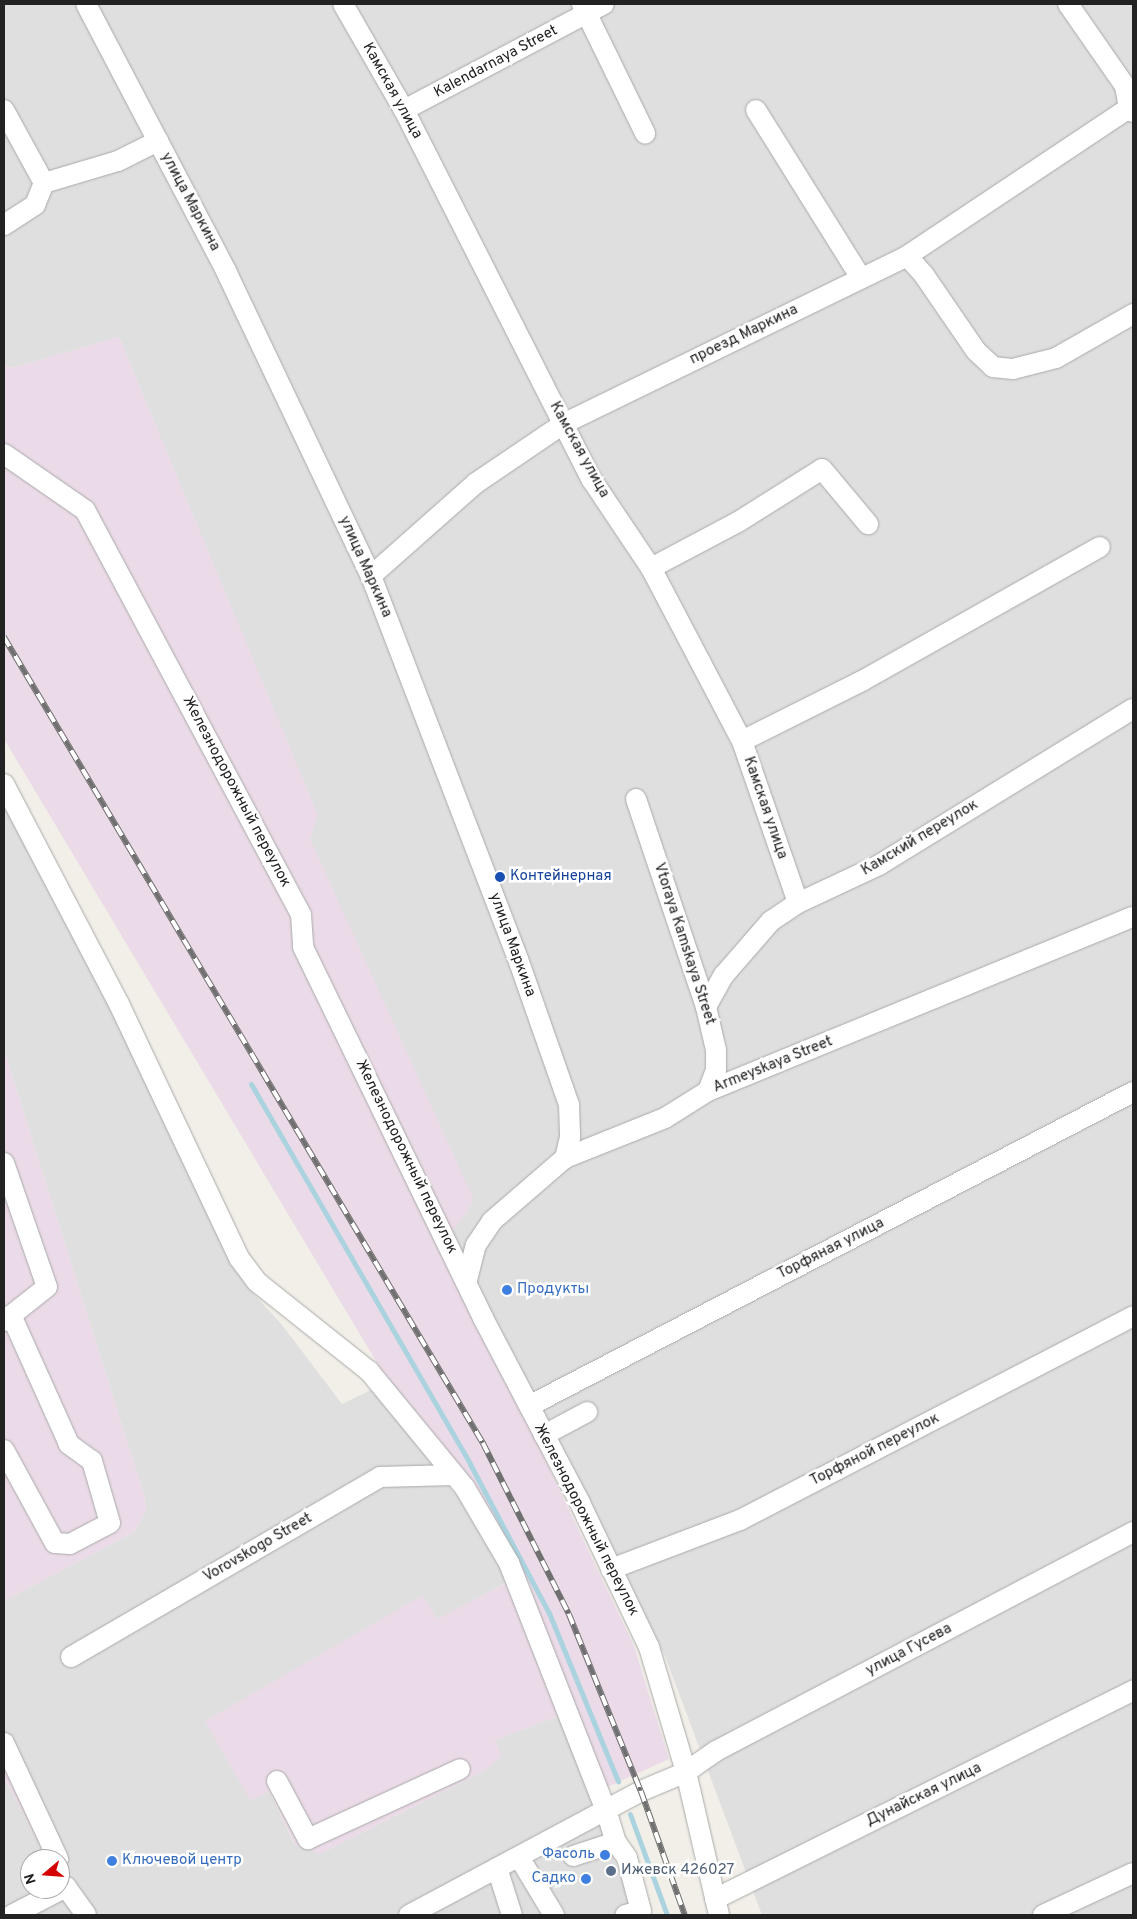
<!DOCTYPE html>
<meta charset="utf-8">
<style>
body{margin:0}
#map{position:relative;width:1137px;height:1919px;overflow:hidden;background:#f2efe9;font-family:Overpass,sans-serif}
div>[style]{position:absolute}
.residential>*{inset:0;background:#e0dfdf}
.industrial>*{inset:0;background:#ebdbe8}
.stream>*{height:5px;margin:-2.5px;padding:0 2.5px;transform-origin:2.5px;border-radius:2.5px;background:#aad3df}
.roads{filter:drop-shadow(0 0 1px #a9a9a9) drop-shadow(0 0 1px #a9a9a9)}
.minor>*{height:20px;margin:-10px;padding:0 10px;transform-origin:10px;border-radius:10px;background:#fff}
.rail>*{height:5.5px;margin-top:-2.75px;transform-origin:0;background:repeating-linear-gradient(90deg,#fff 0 11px,#707070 0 22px);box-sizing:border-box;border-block:1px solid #707070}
.dots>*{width:14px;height:14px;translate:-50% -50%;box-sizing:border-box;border:2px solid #fff;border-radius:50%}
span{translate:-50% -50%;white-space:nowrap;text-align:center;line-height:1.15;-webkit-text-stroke:5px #fff;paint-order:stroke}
.street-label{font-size:15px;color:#222}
.transit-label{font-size:15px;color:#164399}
.left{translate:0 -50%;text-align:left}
.shop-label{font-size:15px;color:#366cbe}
.right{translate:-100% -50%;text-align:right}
.service-label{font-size:15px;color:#4e5e75}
.frame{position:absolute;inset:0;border:5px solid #222;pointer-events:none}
.north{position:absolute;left:20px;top:1849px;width:50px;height:50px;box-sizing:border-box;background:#fff;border:1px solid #a7a7a7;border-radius:50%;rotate:252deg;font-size:14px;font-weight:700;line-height:20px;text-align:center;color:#222}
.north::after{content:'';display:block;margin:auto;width:18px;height:22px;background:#d40000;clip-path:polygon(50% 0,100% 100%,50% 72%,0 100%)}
</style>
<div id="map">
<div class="residential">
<i style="clip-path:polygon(4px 4px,1133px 4px,1133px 1915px,762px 1915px,665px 1656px,442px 1246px,310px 838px,317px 815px,119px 337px,12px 368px,4px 364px)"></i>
<i style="clip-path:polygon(4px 796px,86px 955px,244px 1283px,282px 1325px,342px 1404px,373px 1389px,469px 1512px,509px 1581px,437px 1620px,423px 1596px,250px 1800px,269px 1791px,295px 1845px,320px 1854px,486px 1770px,495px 1740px,564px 1714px,634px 1915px,4px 1915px,4px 1777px,47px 1859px,30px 1859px,30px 1889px,60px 1889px,60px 1881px,70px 1875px,29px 1796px,4px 1730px,4px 1601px,134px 1532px,146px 1511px,144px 1495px,4px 1050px)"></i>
</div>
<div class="industrial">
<i style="clip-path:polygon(119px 337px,318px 815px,310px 839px,474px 1200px,443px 1246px,634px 1646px,669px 1759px,601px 1790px,564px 1714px,495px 1740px,501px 1756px,486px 1770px,320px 1854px,295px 1845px,270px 1791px,250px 1800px,205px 1721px,423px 1595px,437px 1619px,508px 1582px,4px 739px,4px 364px,12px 368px)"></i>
<i style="clip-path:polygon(4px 1050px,144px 1495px,146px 1511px,134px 1532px,4px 1601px)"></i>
<i style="clip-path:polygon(4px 1730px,29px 1796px,70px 1875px,60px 1881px,60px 1859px,47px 1859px,4px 1777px)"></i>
</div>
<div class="stream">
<i style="left:251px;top:1084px;width:439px;rotate:60deg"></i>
<i style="left:470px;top:1464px;width:169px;rotate:62.1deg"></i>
<i style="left:549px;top:1613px;width:182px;rotate:67.7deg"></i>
<i style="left:630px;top:1814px;width:108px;rotate:69.9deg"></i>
</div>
<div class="roads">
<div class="minor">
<i style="left:86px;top:4px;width:301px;rotate:62.3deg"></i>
<i style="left:226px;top:271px;width:338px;rotate:64.6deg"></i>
<i style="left:371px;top:576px;width:410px;rotate:69deg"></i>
<i style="left:518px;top:959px;width:155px;rotate:70.7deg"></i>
<i style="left:569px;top:1105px;width:32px;rotate:88deg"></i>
<i style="left:570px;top:1137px;width:22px;rotate:103deg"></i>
<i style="left:343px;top:4px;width:122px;rotate:60.1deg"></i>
<i style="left:404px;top:110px;width:415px;rotate:63.1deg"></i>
<i style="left:592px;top:480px;width:106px;rotate:56.2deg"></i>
<i style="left:651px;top:568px;width:195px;rotate:62.3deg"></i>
<i style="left:742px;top:741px;width:171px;rotate:70.9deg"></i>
<i style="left:582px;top:4px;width:144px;rotate:64deg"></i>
<i style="left:1068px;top:4px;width:100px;rotate:55.2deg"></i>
<i style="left:1125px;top:86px;width:22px;rotate:80deg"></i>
<i style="left:1129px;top:108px;width:6px;rotate:45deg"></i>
<i style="left:4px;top:110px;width:83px;rotate:61.3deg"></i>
<i style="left:44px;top:183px;width:77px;rotate:-16.6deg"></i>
<i style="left:118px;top:161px;width:45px;rotate:-26.6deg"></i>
<i style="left:404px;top:110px;width:226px;rotate:-27.9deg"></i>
<i style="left:756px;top:110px;width:198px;rotate:58deg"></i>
<i style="left:4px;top:225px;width:37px;rotate:-33deg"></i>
<i style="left:35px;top:205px;width:24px;rotate:-68deg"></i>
<i style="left:907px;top:256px;width:25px;rotate:48deg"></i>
<i style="left:924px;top:275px;width:92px;rotate:55.6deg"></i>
<i style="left:976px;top:351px;width:23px;rotate:43deg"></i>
<i style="left:993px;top:367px;width:20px;rotate:6deg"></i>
<i style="left:1013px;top:369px;width:44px;rotate:-14.3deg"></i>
<i style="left:1056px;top:358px;width:89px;rotate:-29.7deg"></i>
<i style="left:4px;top:454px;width:98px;rotate:34.7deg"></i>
<i style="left:85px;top:510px;width:459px;rotate:61.9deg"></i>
<i style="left:301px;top:915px;width:32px;rotate:86deg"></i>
<i style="left:303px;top:947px;width:412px;rotate:64.1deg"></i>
<i style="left:483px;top:1318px;width:209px;rotate:62.3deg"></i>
<i style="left:580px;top:1503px;width:160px;rotate:64.4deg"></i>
<i style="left:649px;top:1647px;width:130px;rotate:73.5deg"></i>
<i style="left:686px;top:1772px;width:147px;rotate:77deg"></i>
<i style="left:651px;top:568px;width:98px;rotate:-27.9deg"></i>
<i style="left:738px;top:522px;width:99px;rotate:-32.2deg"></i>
<i style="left:822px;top:469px;width:72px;rotate:50.1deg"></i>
<i style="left:371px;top:576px;width:140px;rotate:-41.5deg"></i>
<i style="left:476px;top:483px;width:105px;rotate:-34.1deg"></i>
<i style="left:563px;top:424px;width:383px;rotate:-26deg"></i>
<i style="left:907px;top:256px;width:267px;rotate:-33.7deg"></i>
<i style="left:742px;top:741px;width:134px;rotate:-26.6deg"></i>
<i style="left:862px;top:681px;width:273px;rotate:-29.4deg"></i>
<i style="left:4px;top:784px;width:248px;rotate:62.4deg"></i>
<i style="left:119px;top:1004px;width:281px;rotate:64.7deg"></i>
<i style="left:239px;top:1258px;width:30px;rotate:53deg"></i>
<i style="left:257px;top:1282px;width:143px;rotate:38.5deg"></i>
<i style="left:369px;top:1371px;width:151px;rotate:50.6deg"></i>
<i style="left:465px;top:1488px;width:87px;rotate:59.6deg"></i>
<i style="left:509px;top:1563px;width:265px;rotate:68.6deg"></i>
<i style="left:606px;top:1810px;width:34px;rotate:73deg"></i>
<i style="left:616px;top:1842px;width:45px;rotate:162deg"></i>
<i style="left:636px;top:799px;width:219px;rotate:71.4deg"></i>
<i style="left:706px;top:1007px;width:44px;rotate:76.9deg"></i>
<i style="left:716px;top:1050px;width:20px;rotate:90deg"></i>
<i style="left:716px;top:1070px;width:22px;rotate:111deg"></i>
<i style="left:706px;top:1007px;width:37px;rotate:-61deg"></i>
<i style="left:724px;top:975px;width:72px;rotate:-49deg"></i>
<i style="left:771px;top:921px;width:32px;rotate:-34deg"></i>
<i style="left:798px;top:903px;width:89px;rotate:-25.1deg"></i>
<i style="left:879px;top:865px;width:298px;rotate:-31.6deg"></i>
<i style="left:4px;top:1163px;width:131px;rotate:70.9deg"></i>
<i style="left:47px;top:1287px;width:55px;rotate:141.7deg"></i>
<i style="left:467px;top:1280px;width:36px;rotate:-76deg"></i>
<i style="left:476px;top:1245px;width:29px;rotate:-56deg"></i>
<i style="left:492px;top:1221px;width:96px;rotate:-40.8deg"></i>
<i style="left:565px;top:1158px;width:108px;rotate:-21.8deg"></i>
<i style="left:665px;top:1118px;width:51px;rotate:-32.1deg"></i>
<i style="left:708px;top:1091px;width:459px;rotate:-22.3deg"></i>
<i style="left:529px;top:1406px;width:681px;rotate:-27.47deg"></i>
<i style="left:544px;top:1435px;width:49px;rotate:-28.1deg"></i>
<i style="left:4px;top:1450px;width:106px;rotate:61.3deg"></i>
<i style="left:55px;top:1543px;width:15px;rotate:4deg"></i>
<i style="left:70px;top:1544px;width:45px;rotate:-27.7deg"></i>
<i style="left:110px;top:1523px;width:65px;rotate:-106.2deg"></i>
<i style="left:92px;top:1461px;width:29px;rotate:-144deg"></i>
<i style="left:69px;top:1444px;width:141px;rotate:-114.2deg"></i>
<i style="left:611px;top:1569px;width:138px;rotate:-20.8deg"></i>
<i style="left:740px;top:1520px;width:443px;rotate:-27.4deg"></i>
<i style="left:71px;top:1657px;width:358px;rotate:-30.2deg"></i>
<i style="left:380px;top:1477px;width:74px;rotate:-1.5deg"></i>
<i style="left:4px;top:1743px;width:128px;rotate:65deg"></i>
<i style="left:277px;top:1781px;width:66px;rotate:61.9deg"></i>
<i style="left:308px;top:1839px;width:167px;rotate:-24.7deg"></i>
<i style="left:616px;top:1842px;width:19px;rotate:55deg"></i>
<i style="left:627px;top:1858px;width:55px;rotate:75.2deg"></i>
<i style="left:641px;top:1911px;width:16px;rotate:166deg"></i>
<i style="left:519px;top:1857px;width:68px;rotate:58.9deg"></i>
<i style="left:497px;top:1868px;width:49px;rotate:72.3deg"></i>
<i style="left:715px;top:1899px;width:467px;rotate:-26.5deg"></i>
<i style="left:12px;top:1915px;width:61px;rotate:-27.4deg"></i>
<i style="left:66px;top:1887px;width:34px;rotate:54deg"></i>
<i style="left:409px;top:1915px;width:263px;rotate:-28.1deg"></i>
<i style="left:641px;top:1791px;width:49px;rotate:-22.9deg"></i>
<i style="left:686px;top:1772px;width:37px;rotate:-35deg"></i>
<i style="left:716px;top:1751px;width:471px;rotate:-27.7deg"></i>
<i style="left:1043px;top:1915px;width:99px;rotate:-25deg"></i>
</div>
</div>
<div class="rail">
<i style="left:4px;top:637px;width:938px;rotate:59.28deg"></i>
<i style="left:483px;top:1443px;width:191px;rotate:63.3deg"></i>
<i style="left:569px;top:1614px;width:191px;rotate:67.9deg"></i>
<i style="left:641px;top:1791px;width:132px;rotate:70.5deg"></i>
</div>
<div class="dots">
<i style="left:500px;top:877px;background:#1a4fb4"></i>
<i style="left:507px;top:1290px;background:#3f7fe0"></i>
<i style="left:605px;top:1855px;background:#3f7fe0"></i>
<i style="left:112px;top:1861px;background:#3f7fe0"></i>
<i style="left:611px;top:1871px;background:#5c6f8a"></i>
<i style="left:586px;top:1879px;background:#3f7fe0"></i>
</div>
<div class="street-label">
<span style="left:496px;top:62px;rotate:-28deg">Kalendarnaya Street</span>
<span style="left:392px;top:91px;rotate:61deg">Камская улица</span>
<span style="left:190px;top:202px;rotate:62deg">улица Маркина</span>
<span style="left:744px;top:335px;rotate:-26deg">проезд Маркина</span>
<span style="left:579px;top:450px;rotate:61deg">Камская улица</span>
<span style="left:365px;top:567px;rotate:66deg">улица Маркина</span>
<span style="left:236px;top:792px;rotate:62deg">Железнодорожный переулок</span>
<span style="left:765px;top:808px;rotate:71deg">Камская улица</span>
<span style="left:920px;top:838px;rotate:-31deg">Камский переулок</span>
<span style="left:684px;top:944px;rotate:72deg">Vtoraya Kamskaya Street</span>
<span style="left:512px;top:945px;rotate:70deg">улица Маркина</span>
<span style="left:773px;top:1065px;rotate:-22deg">Armeyskaya Street</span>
<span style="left:406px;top:1157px;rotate:64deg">Железнодорожный переулок</span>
<span style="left:831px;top:1249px;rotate:-27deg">Торфяная улица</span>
<span style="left:875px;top:1450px;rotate:-27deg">Торфяной переулок</span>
<span style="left:586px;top:1520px;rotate:63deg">Железнодорожный переулок</span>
<span style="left:258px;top:1548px;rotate:-30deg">Vorovskogo Street</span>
<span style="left:909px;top:1650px;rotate:-28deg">улица Гусева</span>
<span style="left:924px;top:1795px;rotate:-26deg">Дунайская улица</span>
</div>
<div class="transit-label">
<span class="left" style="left:510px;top:877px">Контейнерная</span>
</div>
<div class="shop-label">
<span class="left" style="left:517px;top:1290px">Продукты</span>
<span class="right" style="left:595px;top:1855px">Фасоль</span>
<span class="left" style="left:122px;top:1861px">Ключевой центр</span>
<span class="right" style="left:576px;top:1879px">Садко</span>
</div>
<div class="service-label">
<span class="left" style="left:621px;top:1871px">Ижевск 426027</span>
</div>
<div class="frame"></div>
<div class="north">N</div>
</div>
